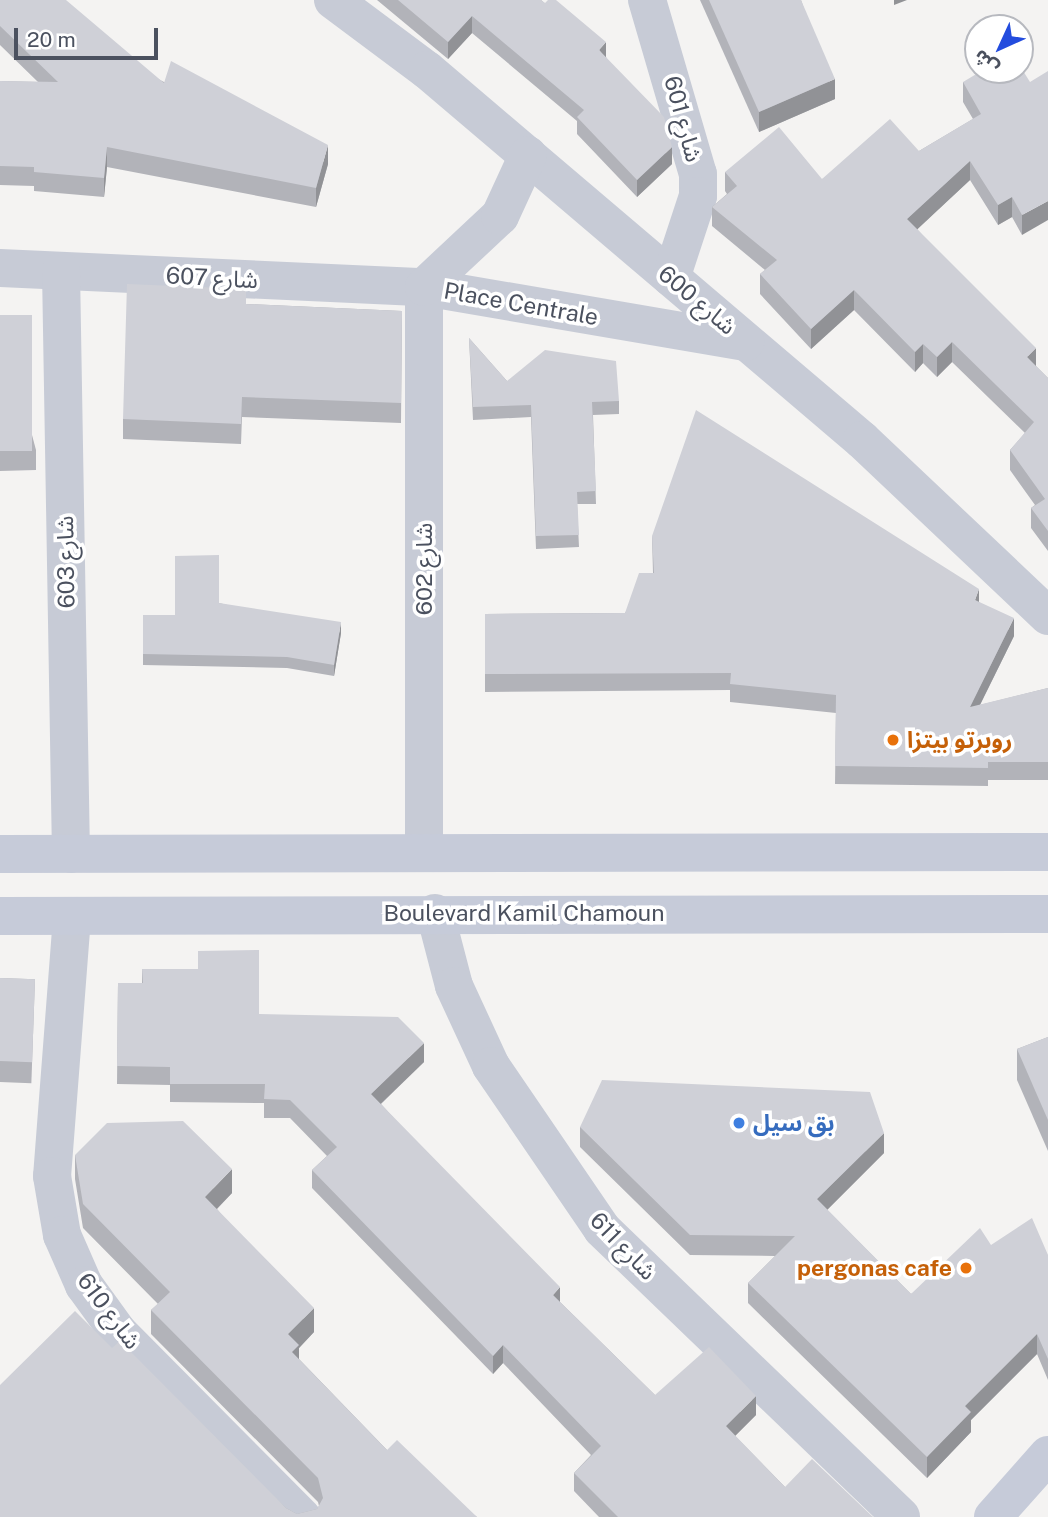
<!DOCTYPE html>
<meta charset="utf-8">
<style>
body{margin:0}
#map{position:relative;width:1048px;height:1517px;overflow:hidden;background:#f4f3f2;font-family:"Public Sans","Noto Sans Arabic",sans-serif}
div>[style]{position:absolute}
.minor>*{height:38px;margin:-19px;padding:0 19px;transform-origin:19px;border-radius:19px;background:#c7cbd6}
.secondary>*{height:38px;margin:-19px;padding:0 19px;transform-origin:19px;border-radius:19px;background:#c6cbd9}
.wall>*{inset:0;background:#b2b3b9;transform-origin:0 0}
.shaded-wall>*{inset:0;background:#919296}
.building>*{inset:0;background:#cfd0d7;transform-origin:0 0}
.dots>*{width:19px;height:19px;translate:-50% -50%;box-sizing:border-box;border:4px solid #fff;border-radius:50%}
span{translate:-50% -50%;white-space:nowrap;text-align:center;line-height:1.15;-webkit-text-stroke:7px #fff;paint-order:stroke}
.street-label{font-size:23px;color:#4b515f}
.food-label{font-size:23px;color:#c56008;font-weight:700}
.left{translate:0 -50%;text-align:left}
.right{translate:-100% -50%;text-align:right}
.shop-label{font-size:23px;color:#366cbe;font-weight:700}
.north{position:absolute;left:964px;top:14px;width:70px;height:70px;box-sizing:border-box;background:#fff;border:2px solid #b7b9bf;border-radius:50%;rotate:225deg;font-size:19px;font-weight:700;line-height:28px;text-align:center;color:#4b515f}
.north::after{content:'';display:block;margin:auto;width:24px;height:32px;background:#234cde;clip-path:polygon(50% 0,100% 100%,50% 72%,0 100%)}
.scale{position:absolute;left:14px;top:28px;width:144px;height:32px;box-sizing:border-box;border:4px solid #4b515f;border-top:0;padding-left:9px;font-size:21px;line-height:24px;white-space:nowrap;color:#4b515f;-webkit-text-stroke:5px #fff;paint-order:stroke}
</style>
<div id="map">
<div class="minor">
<i style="left:333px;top:0;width:117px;rotate:36.7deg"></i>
<i style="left:427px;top:70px;width:571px;rotate:40.38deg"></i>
<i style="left:862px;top:440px;width:256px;rotate:43.4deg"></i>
<i style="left:647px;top:0;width:181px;rotate:73.7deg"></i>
<i style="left:698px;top:174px;width:22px;rotate:90deg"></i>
<i style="left:698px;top:196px;width:86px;rotate:108.2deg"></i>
<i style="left:0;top:268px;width:424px;rotate:2.6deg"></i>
<i style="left:424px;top:287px;width:326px;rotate:9.7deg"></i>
<i style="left:61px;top:271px;width:583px;rotate:89.02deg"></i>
<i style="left:424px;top:287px;width:564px;rotate:90deg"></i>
<i style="left:424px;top:287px;width:104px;rotate:-43.1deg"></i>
<i style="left:500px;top:216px;width:67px;rotate:-65.3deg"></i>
<i style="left:435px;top:913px;width:75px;rotate:75.4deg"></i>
<i style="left:454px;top:986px;width:88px;rotate:65.2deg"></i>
<i style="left:491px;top:1066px;width:197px;rotate:55.7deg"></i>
<i style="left:602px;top:1229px;width:415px;rotate:43.9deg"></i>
<i style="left:72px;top:917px;width:260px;rotate:94.4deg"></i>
<i style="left:52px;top:1176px;width:60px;rotate:80.4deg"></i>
<i style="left:62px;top:1235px;width:55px;rotate:66.3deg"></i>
<i style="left:84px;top:1285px;width:58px;rotate:54.1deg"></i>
<i style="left:118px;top:1332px;width:261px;rotate:45.2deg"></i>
</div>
<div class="secondary">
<i style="left:0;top:854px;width:1048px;rotate:-0.11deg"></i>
<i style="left:0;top:916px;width:1048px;rotate:-0.11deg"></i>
<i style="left:993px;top:1517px;width:83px;rotate:-48.4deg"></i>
</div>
<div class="wall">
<i style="clip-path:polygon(0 0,328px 164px,316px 207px,107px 167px,104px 197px,34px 191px,34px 186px,0 185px,0 81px,38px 82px,0 45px)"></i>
<i style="clip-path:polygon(377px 0,541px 0,606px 57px,672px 164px,637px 197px,577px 134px,577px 121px,472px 33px,448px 59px)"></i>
<i style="clip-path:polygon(700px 0,801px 0,835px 99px,759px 132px)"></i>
<i style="clip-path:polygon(963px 82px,1030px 82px,1022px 235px,1012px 217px,998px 225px,970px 180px,917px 229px,1036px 366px,1048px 378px,1048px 551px,1031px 528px,1031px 508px,1035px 505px,1010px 470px,1010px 450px,1025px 433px,952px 362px,937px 377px,923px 363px,915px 372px,854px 310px,811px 349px,760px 294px,760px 274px,765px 270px,712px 226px,712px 207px,727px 194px,725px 191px,725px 172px,822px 179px,919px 151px,973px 119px,963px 102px)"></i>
<i style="clip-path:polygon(246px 304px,402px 311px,401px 423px,242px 417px,241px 444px,123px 439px,123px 419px)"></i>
<i style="clip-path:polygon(0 315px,36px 450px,36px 470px,0 471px)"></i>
<i style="clip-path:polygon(469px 338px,507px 381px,619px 401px,619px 414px,593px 415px,596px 504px,577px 504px,579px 547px,536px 549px,531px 417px,473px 420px)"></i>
<i style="clip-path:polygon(652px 536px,979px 602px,1014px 636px,980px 705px,1048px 688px,1048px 780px,988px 780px,988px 786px,835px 784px,836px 713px,730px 702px,730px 690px,485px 692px,485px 614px,625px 613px,653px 573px)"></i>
<i style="clip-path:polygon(219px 603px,341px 633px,334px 676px,287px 668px,143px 665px,143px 615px,175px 615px)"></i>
<i style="clip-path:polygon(142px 969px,259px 1014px,424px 1062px,381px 1104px,560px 1302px,655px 1395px,756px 1415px,735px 1436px,785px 1487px,873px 1517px,599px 1517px,574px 1491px,574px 1473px,591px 1455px,503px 1363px,493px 1374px,312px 1188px,312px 1170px,327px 1156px,290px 1118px,264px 1118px,264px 1103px,170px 1102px,170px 1085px,117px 1084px,118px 983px,142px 983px)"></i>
<i style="left:0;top:978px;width:35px;height:104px;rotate:2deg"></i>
<i style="clip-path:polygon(1048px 1037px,1048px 1151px,1017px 1080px,1017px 1049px)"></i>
<i style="clip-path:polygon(580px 1127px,884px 1153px,827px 1210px,911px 1294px,991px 1245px,1048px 1255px,1048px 1380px,1037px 1354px,971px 1420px,971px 1432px,927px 1478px,748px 1303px,748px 1283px,775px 1256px,690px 1255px,580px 1147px)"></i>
<i style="clip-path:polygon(75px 1155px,232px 1193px,217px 1209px,314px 1332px,299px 1348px,299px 1359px,387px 1450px,477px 1517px,0 1517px,112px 1348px,286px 1508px,297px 1514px,317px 1509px,319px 1506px,318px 1502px,151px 1334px,151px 1310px,158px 1304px,83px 1228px,75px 1179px)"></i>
</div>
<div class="shaded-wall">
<i style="clip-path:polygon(894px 0,907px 0,894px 5px)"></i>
<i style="clip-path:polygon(472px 16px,472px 33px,448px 59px,448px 42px)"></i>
<i style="clip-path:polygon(606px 42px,606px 59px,599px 50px)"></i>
<i style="clip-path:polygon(835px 79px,835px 99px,759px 132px,759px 112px)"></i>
<i style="clip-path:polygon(328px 145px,328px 164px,316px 207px,316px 188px)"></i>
<i style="clip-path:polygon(107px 147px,107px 167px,104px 197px,104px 178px)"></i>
<i style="clip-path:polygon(672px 147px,672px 164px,637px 197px,637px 180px)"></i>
<i style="clip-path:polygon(970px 161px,970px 180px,907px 239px,907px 219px)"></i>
<i style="clip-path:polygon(1012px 197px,1012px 217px,998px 225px,998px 205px)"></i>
<i style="clip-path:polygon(1048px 201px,1048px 220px,1022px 235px,1022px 215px)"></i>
<i style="clip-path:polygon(854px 290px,854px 310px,811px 349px,811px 329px)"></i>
<i style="clip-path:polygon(952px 342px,952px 362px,937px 377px,937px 357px)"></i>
<i style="clip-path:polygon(923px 344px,923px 363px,915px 372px,915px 352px)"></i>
<i style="clip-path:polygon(1036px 348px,1036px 368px,1027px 357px)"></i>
<i style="clip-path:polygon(979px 589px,979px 607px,975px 600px)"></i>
<i style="clip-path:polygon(1014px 618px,1014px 636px,970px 725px,970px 707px)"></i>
<i style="clip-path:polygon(341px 622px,341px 633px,334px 676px,334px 665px)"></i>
<i style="clip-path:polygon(424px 1043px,424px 1062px,371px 1113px,371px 1094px)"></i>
<i style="clip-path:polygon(884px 1133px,884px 1153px,817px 1220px,817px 1199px)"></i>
<i style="clip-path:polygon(232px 1169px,232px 1193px,205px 1221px,205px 1197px)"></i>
<i style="clip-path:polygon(560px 1287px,560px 1306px,553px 1295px)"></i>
<i style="clip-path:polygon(314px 1308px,314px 1332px,299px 1348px,299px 1369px,292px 1376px,288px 1334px)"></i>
<i style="clip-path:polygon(1037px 1334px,1037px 1354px,971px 1420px,971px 1432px,927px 1478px,927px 1457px,965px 1406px)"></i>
<i style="clip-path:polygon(503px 1345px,503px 1363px,493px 1374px,493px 1356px)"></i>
<i style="clip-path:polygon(756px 1396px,756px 1415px,726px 1445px,726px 1426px)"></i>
</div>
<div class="building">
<i style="clip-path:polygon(0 0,66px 0,164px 83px,171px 61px,328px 145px,316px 188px,107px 147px,104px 178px,34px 172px,34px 167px,0 166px,0 81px,58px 82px,0 26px)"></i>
<i style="clip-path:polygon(398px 0,541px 0,545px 3px,548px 0,556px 0,606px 42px,599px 50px,664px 117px,672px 147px,637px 180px,577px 117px,584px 110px,472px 16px,448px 42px)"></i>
<i style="clip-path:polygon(709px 0,801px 0,835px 79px,759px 112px)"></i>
<i style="clip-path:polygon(1020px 66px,1030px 82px,1048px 71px,1048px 201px,1022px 215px,1012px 197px,998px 205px,970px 161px,907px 219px,1036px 348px,1027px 357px,1048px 378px,1048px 531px,1031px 508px,1045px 499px,1010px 450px,1034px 422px,952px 342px,937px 357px,923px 344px,915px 352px,854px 290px,811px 329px,760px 274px,777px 260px,712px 207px,737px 186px,725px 172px,779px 127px,822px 179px,890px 119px,919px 151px,981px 114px,963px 82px,983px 70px,1020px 70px)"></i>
<i style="clip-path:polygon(127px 284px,246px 289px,246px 304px,402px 311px,401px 403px,242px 397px,241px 424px,123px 419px)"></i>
<i style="left:0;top:315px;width:32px;height:136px"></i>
<i style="clip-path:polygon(469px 338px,507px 381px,545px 350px,616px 361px,619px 401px,592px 402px,596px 491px,577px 492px,579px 535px,536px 536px,531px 405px,473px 407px)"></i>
<i style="clip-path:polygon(696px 410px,979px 589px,975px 600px,1014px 618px,970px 707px,1048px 688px,1048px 762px,988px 762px,988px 768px,835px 766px,836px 695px,730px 684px,731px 673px,485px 674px,485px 614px,625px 613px,639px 573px,654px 573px,652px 536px)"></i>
<i style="clip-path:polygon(219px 555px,219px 603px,341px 622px,334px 665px,287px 657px,143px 654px,143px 615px,175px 615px,175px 556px)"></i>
<i style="clip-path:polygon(259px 950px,259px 1014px,398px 1017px,424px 1043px,371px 1094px,560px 1287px,553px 1295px,655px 1395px,709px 1347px,756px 1396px,726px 1426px,785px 1487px,812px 1459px,873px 1517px,618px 1517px,574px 1473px,601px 1446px,503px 1345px,493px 1356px,312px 1170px,337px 1147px,290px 1100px,264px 1099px,265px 1084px,170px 1084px,170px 1067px,117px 1066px,118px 983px,143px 983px,142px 969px,198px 969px,198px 951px)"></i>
<i style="left:0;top:978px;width:35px;height:83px;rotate:2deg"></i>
<i style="clip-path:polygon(1048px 1037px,1048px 1120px,1017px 1049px)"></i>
<i style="clip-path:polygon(602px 1080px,870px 1092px,884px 1133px,817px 1199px,911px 1294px,980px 1228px,991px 1245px,1032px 1218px,1048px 1255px,1048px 1359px,1037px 1334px,965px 1406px,971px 1412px,927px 1457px,748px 1283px,795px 1236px,690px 1235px,580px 1127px)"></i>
<i style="clip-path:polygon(183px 1121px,232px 1169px,205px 1197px,314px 1308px,288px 1334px,299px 1345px,292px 1352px,387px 1450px,397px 1440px,477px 1517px,0 1517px,0 1385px,75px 1311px,112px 1348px,120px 1341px,286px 1508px,297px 1514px,317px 1509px,323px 1498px,318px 1478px,151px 1310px,170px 1292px,83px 1204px,75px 1155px,107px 1123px)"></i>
</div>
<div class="dots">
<i style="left:893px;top:740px;background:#e8710a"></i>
<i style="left:739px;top:1123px;background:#3f7fe0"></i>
<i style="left:966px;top:1268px;background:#e8710a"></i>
</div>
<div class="street-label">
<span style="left:683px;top:119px;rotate:75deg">شارع 601</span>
<span style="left:212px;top:278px;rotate:3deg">شارع 607</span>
<span style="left:697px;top:300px;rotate:40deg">شارع 600</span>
<span style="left:521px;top:304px;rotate:10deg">Place Centrale</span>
<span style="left:66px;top:562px;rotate:-91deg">شارع 603</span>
<span style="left:424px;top:569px;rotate:-90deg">شارع 602</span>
<span style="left:524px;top:913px">Boulevard Kamil Chamoun</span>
<span style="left:623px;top:1246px;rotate:46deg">شارع 611</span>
<span style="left:109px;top:1311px;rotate:53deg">شارع 610</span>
</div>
<div class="food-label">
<span class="left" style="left:907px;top:740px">روبرتو بيتزا</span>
<span class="right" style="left:952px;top:1268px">pergonas cafe</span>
</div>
<div class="shop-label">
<span class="left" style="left:753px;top:1123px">بق سيل</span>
</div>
<div class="north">ش</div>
<div class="scale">20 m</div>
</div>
